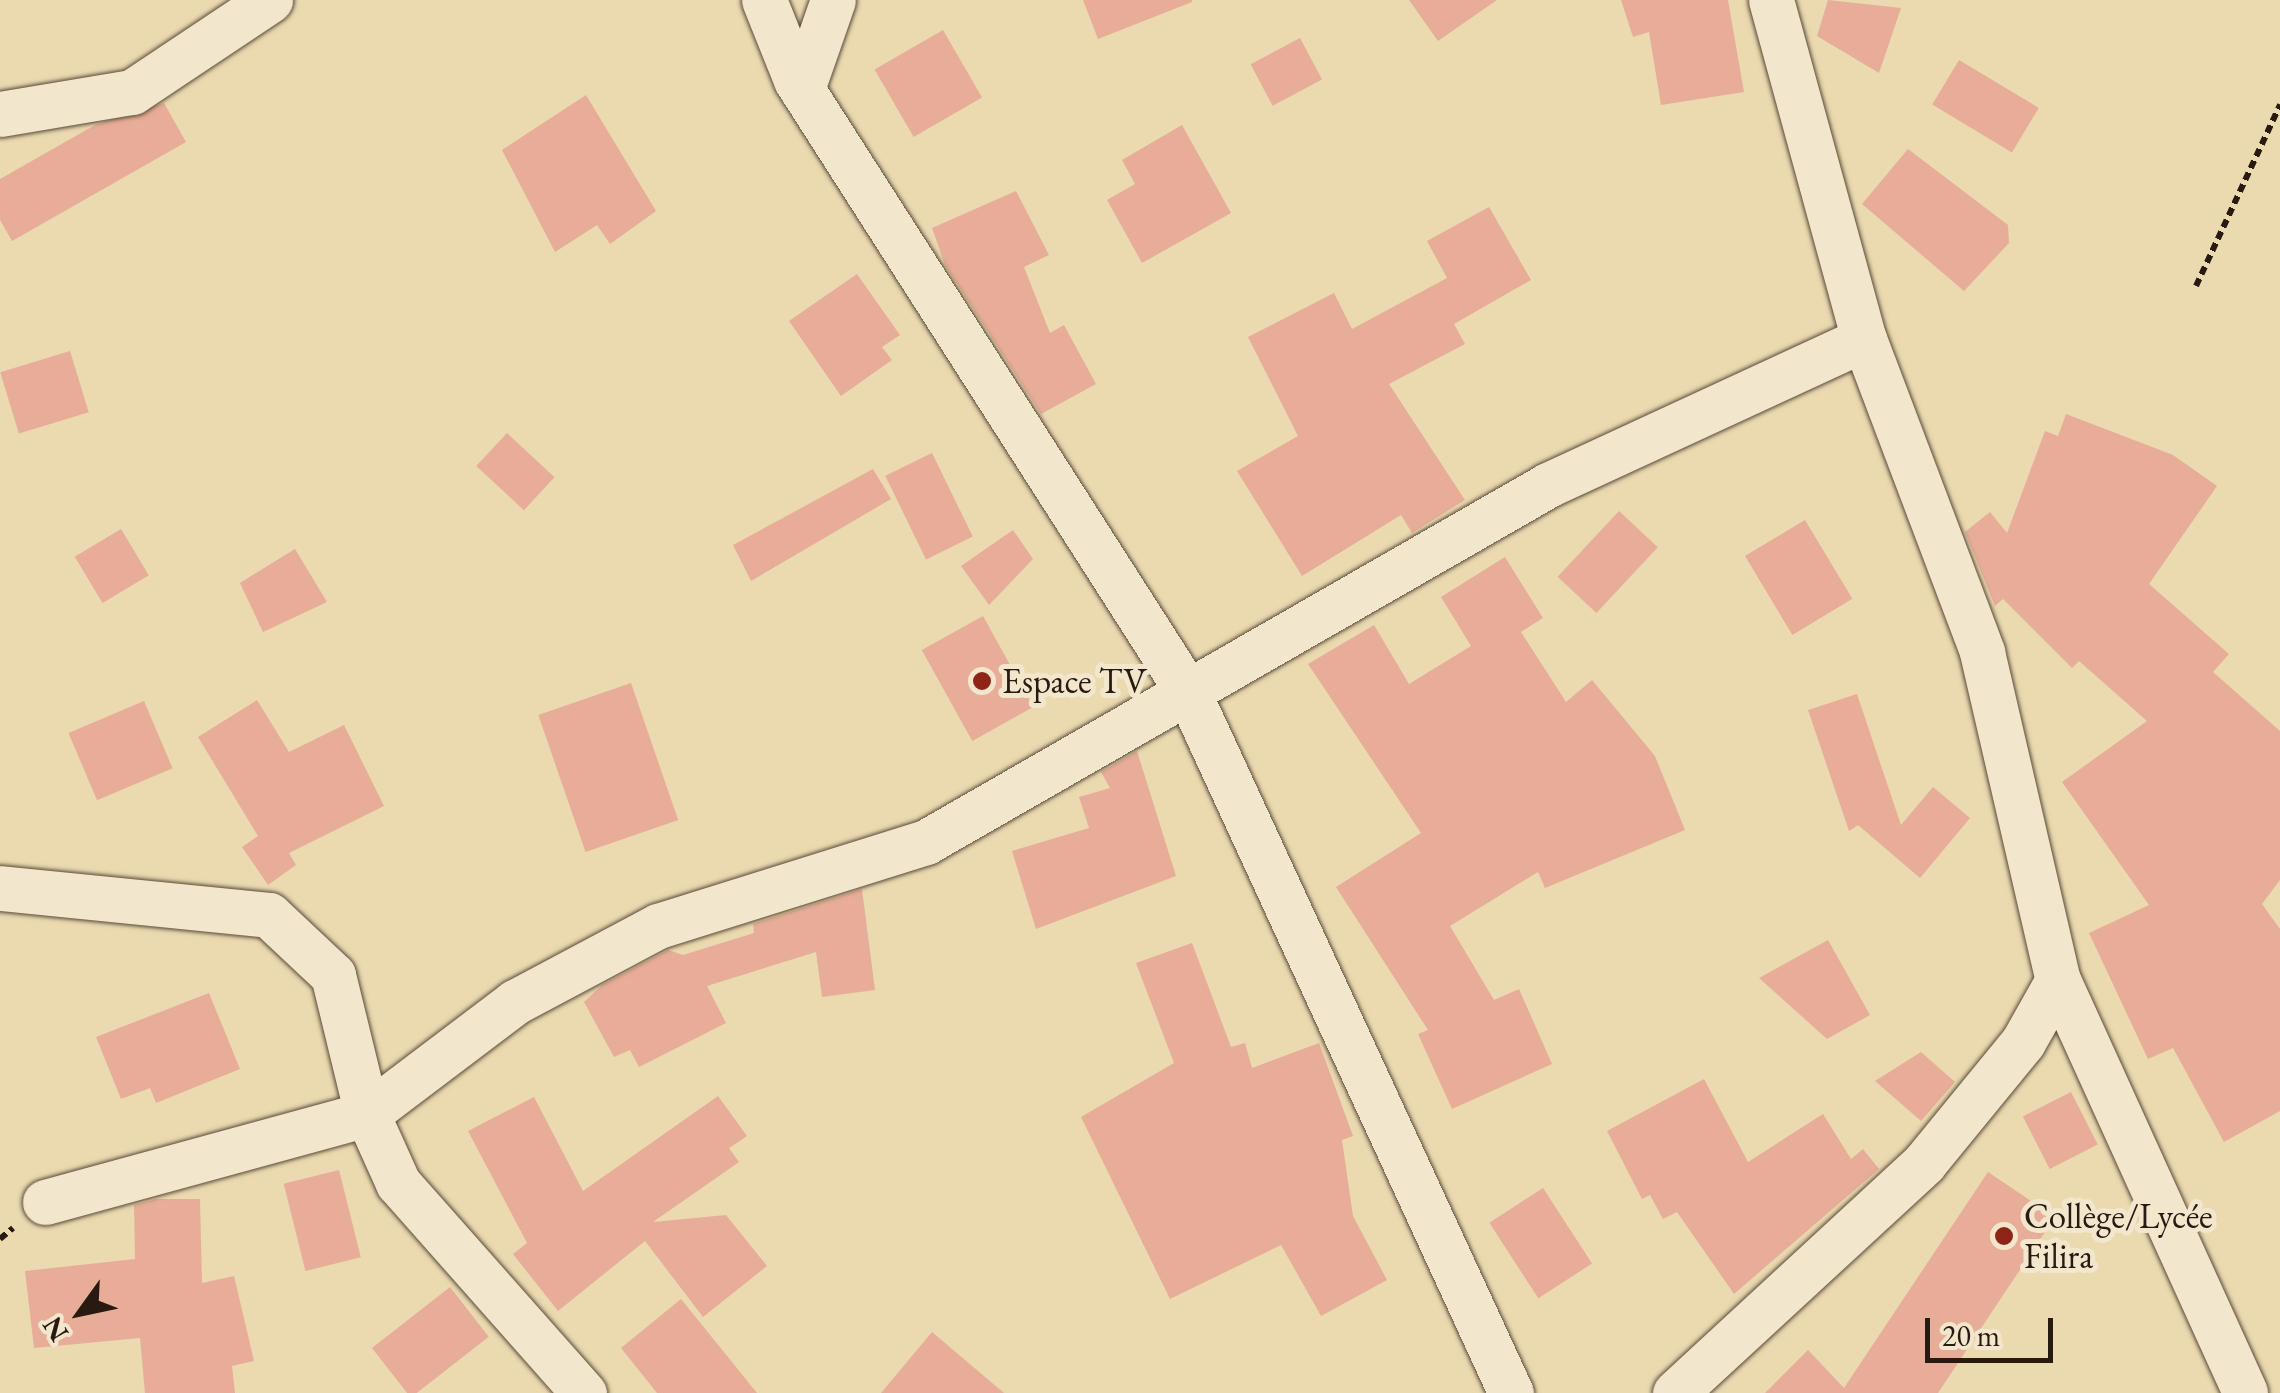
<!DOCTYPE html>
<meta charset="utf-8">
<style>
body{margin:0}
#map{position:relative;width:2280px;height:1393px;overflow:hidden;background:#ebd9b0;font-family:"EB Garamond",serif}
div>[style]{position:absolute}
.building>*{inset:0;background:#e7ad98;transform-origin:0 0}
.path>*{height:6px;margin-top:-3px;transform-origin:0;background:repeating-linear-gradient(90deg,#281a10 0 8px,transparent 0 13px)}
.roads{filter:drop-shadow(0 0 2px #594a38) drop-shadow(0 0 2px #594a38)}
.minor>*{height:45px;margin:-22.5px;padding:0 22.5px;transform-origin:22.5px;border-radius:22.5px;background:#f2e6cc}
.dots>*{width:28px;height:28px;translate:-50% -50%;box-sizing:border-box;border:5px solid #f2e6cc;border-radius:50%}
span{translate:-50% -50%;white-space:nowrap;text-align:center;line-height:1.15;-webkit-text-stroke:10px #f2e6cc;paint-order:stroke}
.poi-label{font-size:35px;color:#281a10}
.left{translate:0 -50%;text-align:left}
.north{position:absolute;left:30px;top:1263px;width:100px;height:100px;-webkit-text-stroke:8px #f2e6cc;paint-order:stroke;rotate:237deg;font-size:28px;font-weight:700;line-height:40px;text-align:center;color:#281a10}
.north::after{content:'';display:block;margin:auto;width:35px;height:45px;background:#281a10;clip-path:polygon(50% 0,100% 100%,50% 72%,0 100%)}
.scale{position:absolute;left:1925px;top:1318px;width:128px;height:45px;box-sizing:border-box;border:5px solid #281a10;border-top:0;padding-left:12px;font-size:30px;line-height:35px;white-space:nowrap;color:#281a10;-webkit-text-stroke:8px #f2e6cc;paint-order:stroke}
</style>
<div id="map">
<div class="building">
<i style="clip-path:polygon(1083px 0,1192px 0,1192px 2px,1098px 39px)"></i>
<i style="clip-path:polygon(1409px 0,1497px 0,1438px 41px)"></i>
<i style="clip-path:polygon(1621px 0,1728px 0,1744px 92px,1661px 105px,1649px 32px,1633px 37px)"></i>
<i style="clip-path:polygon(1828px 0,1901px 8px,1879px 73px,1817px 36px)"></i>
<i style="left:943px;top:30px;width:78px;height:79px;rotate:60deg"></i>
<i style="left:1300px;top:38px;width:47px;height:56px;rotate:62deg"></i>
<i style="left:1959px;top:60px;width:93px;height:52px;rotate:31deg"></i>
<i style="clip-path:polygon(586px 95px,656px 211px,610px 244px,597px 225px,555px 252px,502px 150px)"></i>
<i style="clip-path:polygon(164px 103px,186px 142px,12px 241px,0 220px,0 179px,95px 125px)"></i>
<i style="clip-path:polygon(1182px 125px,1231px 213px,1142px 263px,1107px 200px,1135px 184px,1122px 160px)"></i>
<i style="clip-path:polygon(1908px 149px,2008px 225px,2009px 243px,1964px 291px,1862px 204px)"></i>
<i style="clip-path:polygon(1016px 191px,1049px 255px,1024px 267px,1050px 333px,1064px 325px,1096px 384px,1041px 414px,945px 265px,932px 228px)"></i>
<i style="clip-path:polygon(1489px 207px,1531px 280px,1454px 324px,1465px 344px,1389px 384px,1465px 500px,1412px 533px,1401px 515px,1302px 576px,1237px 471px,1298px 436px,1248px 337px,1334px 293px,1352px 329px,1447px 278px,1427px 241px)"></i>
<i style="clip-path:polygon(857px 274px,900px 335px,882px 347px,892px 360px,841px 396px,789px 321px)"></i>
<i style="left:70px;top:351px;width:64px;height:73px;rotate:73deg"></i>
<i style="clip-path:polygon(2066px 414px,2173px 455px,2217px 486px,2149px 584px,2229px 654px,2213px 672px,2280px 731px,2280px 880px,2262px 904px,2280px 929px,2280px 1111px,2224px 1142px,2173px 1048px,2148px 1059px,2089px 933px,2149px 905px,2062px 782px,2147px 721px,2079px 661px,2072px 668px,2003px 599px,1995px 606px,1965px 532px,1990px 512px,2007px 533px,2045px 431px,2058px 436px)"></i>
<i style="left:507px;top:433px;width:65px;height:45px;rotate:43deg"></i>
<i style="left:932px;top:453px;width:93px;height:52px;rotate:64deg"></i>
<i style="clip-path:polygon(873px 469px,891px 499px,751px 581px,733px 545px)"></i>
<i style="left:1619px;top:511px;width:53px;height:90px;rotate:43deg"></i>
<i style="left:1805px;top:520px;width:92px;height:70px;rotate:59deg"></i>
<i style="left:121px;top:529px;width:54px;height:54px;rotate:59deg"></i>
<i style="clip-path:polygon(1013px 530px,1033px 559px,989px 605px,961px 566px)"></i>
<i style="clip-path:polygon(295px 549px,327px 602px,263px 632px,240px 583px)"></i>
<i style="clip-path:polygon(1505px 557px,1543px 618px,1521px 632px,1566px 702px,1592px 680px,1655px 756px,1685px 830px,1545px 888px,1538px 872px,1450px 926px,1494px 1000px,1519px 989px,1552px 1064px,1452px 1109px,1418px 1034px,1428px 1030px,1336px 887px,1421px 833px,1308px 664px,1374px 625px,1409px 684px,1471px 646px,1441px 597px)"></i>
<i style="left:983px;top:616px;width:104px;height:70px;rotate:61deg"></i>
<i style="left:631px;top:683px;width:145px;height:98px;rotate:71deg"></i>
<i style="clip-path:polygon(1857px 694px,1901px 825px,1933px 787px,1970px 818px,1920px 878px,1858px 825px,1849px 831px,1808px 710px)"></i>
<i style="clip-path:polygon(257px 700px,289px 752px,344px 725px,384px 806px,289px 853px,296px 865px,268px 885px,242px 847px,258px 836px,198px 737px)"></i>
<i style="left:144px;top:701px;width:73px;height:82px;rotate:67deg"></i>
<i style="clip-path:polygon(1137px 751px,1176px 876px,1036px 929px,1012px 851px,1089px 828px,1079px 797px,1110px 788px,1101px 772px)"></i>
<i style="clip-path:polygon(862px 889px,875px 990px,822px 997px,816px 952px,707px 986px,726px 1023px,639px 1067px,630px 1050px,614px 1057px,584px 1002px,602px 985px,668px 950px,683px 955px,754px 933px,753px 924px)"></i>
<i style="clip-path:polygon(1828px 940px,1870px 1015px,1827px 1039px,1759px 978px)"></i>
<i style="clip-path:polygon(1192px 943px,1231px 1047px,1245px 1043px,1252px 1068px,1319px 1043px,1353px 1136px,1342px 1140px,1353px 1216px,1387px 1280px,1321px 1316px,1281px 1245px,1170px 1299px,1081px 1117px,1174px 1063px,1136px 963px)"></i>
<i style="clip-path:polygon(209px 993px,240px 1069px,156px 1103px,150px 1088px,121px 1099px,96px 1037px)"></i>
<i style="clip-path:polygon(1921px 1052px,1955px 1082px,1921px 1121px,1875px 1081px)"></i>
<i style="clip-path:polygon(1704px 1079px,1748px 1162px,1823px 1114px,1851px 1159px,1863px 1149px,1879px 1169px,1734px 1294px,1677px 1212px,1663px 1219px,1650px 1195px,1642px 1199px,1607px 1131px)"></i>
<i style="left:2071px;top:1092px;width:59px;height:54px;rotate:63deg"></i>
<i style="clip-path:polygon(718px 1096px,747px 1136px,729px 1148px,739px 1162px,653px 1222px,726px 1215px,767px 1266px,703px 1317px,645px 1241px,558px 1311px,513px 1254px,527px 1243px,468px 1131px,534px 1097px,583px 1191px)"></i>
<i style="left:339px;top:1170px;width:90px;height:57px;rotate:76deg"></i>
<i style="clip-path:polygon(1988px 1172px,2049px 1213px,2049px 1226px,1938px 1393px,1765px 1393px,1808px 1350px,1844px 1388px)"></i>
<i style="left:1543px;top:1188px;width:90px;height:64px;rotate:57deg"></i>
<i style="clip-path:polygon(156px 1199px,200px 1199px,202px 1283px,234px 1276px,254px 1361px,232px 1366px,235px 1393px,145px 1393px,140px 1338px,34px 1348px,25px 1271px,135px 1259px,134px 1205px)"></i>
<i style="left:450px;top:1287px;width:63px;height:99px;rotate:52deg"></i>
<i style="clip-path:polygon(681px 1299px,757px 1393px,657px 1393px,621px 1348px)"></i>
<i style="clip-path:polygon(932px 1332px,1004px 1393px,881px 1393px)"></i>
</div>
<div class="path">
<i style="left:2196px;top:286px;width:200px;rotate:-65.1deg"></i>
<i style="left:0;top:1239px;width:17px;rotate:-40deg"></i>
</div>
<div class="roads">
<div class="minor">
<i style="left:764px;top:0;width:86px;rotate:68.2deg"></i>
<i style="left:796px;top:80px;width:729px;rotate:57.38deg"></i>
<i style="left:1189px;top:694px;width:770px;rotate:65.27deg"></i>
<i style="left:1771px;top:0;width:352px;rotate:74.7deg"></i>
<i style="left:1864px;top:339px;width:335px;rotate:69.3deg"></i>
<i style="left:1982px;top:652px;width:337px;rotate:77deg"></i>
<i style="left:802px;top:89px;width:94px;rotate:-70.8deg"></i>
<i style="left:0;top:114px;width:134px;rotate:-9.5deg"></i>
<i style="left:132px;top:92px;width:166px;rotate:-33.7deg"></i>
<i style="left:0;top:888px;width:270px;rotate:5.7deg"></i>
<i style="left:269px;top:915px;width:88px;rotate:43.2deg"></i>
<i style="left:333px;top:975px;width:143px;rotate:76.3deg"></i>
<i style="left:367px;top:1114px;width:76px;rotate:65.8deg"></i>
<i style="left:398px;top:1183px;width:281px;rotate:48.5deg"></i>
<i style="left:45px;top:1202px;width:334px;rotate:-15.3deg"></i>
<i style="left:367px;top:1114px;width:186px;rotate:-37.1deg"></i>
<i style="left:515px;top:1002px;width:162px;rotate:-28deg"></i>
<i style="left:658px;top:926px;width:281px;rotate:-17.4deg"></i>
<i style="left:926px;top:842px;width:717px;rotate:-29.85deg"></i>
<i style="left:1548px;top:485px;width:348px;rotate:-24.8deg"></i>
<i style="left:1675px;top:1393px;width:339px;rotate:-42.7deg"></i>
<i style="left:1924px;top:1163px;width:156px;rotate:-50.7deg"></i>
<i style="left:2023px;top:1042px;width:71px;rotate:-60.6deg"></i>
<i style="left:2058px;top:980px;width:453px;rotate:65.6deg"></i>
</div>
</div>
<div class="dots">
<i style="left:982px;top:681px;background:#8f2418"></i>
<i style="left:2004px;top:1236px;background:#8f2418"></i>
</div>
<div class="poi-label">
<span class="left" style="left:1002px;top:681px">Espace TV</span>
<span class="left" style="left:2024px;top:1236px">Collège/Lycée<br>Filira</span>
</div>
<div class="north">N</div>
<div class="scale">20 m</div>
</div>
